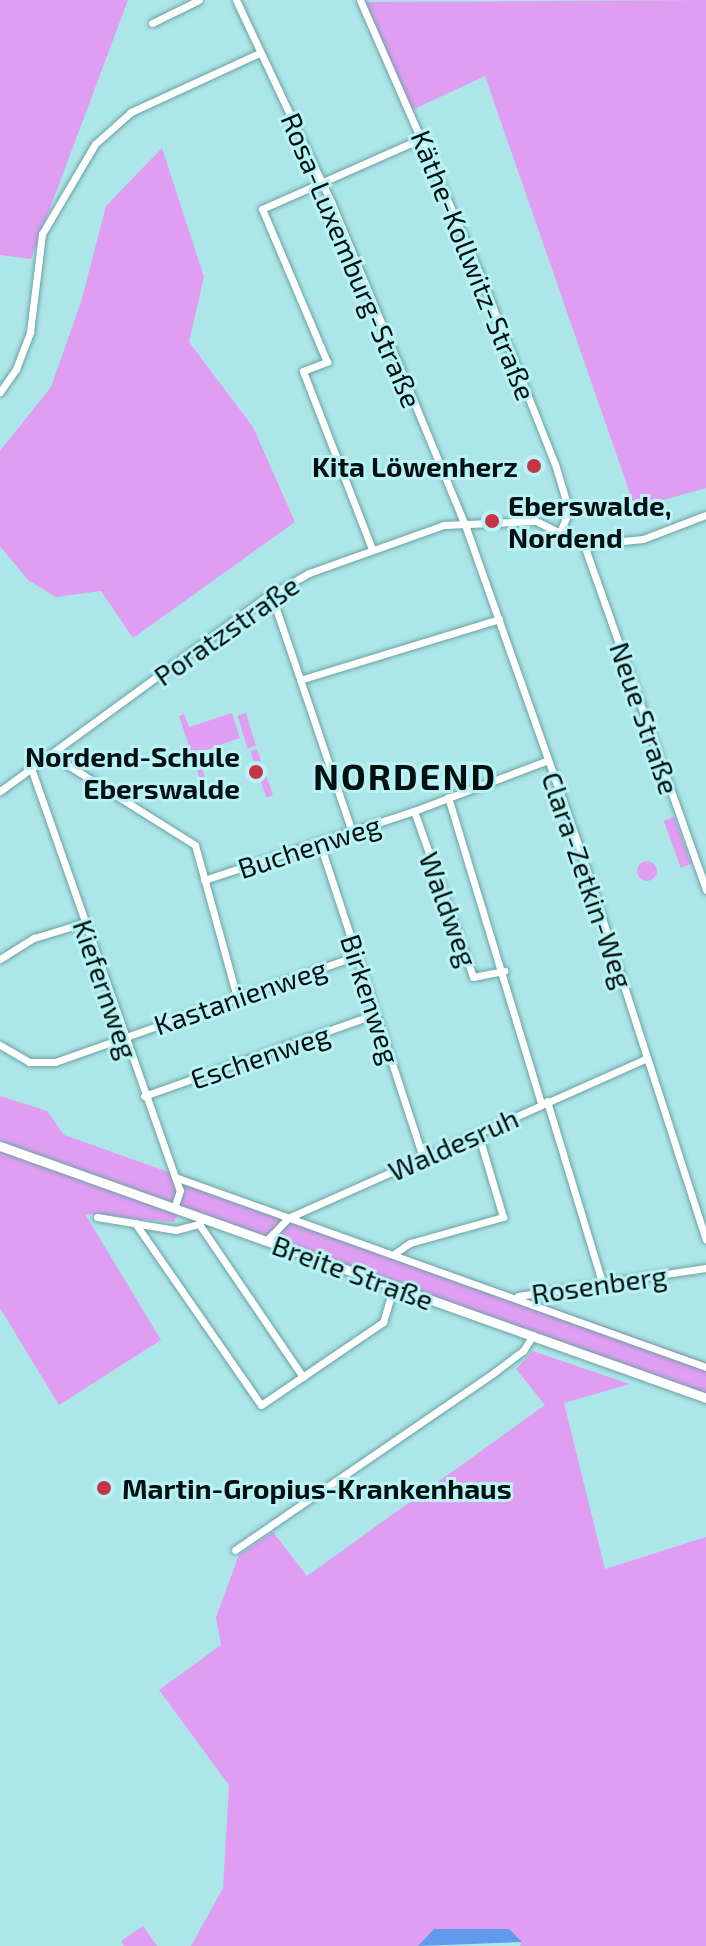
<!DOCTYPE html>
<meta charset="utf-8">
<style>
body{margin:0}
#map{position:relative;width:706px;height:1946px;overflow:hidden;background:#ade6e8;font-family:"Exo 2",sans-serif}
div>[style]{position:absolute}
.green>*{inset:0;background:#e09ef3;transform-origin:0 0}
.round{border-radius:50%}
.water>*{inset:0;background:#6299ec}
.roads{filter:drop-shadow(0 0 2px #6ba2a4) drop-shadow(0 0 2px #6ba2a4)}
.minor>*{height:7px;margin:-3.5px;padding:0 3.5px;transform-origin:3.5px;border-radius:3.5px;background:#fff}
.secondary>*{height:9px;margin:-4.5px;padding:0 4.5px;transform-origin:4.5px;border-radius:4.5px;background:#fff}
.dots>*{width:22px;height:22px;translate:-50% -50%;box-sizing:border-box;border:4px solid #baf3f5;border-radius:50%}
span{translate:-50% -50%;white-space:nowrap;text-align:center;line-height:1.15;-webkit-text-stroke:6px #baf3f5;paint-order:stroke}
.street-label{font-size:28px;color:#000f10}
.poi-label{font-size:28px;color:#000f10;font-weight:700}
.right{translate:-100% -50%;text-align:right}
.left{translate:0 -50%;text-align:left}
.district-label{font-size:36px;color:#000f10;font-weight:700;letter-spacing:2px}
</style>
<div id="map">
<div class="green">
<i style="clip-path:polygon(0 0,128px 0,31px 259px,0 255px)"></i>
<i style="clip-path:polygon(706px 0,706px 488px,635px 508px,485px 76px,410px 111px,361px 2px)"></i>
<i style="clip-path:polygon(162px 148px,204px 277px,189px 342px,253px 427px,295px 522px,133px 638px,101px 591px,56px 597px,28px 580px,0 546px,0 451px,51px 387px,81px 302px,106px 206px)"></i>
<i style="clip-path:polygon(232px 713px,240px 738px,197px 753px,212px 799px,207px 800px,179px 716px,184px 714px,189px 727px)"></i>
<i style="left:246px;top:713px;width:34px;height:9px;rotate:73deg"></i>
<i style="left:257px;top:749px;width:49px;height:7px;rotate:71deg"></i>
<i style="left:674px;top:817px;width:50px;height:11px;rotate:70deg"></i>
<i class="round" style="left:637px;top:861px;width:20px;height:20px"></i>
<i style="clip-path:polygon(0 1096px,47px 1111px,64px 1135px,706px 1362px,706px 1394px,0 1141px)"></i>
<i style="clip-path:polygon(0 1150px,178px 1215px,174px 1222px,85px 1214px,161px 1340px,59px 1405px,0 1308px)"></i>
<i style="clip-path:polygon(533px 1351px,630px 1384px,564px 1403px,605px 1569px,706px 1537px,706px 1946px,520px 1946px,521px 1942px,435px 1929px,418px 1946px,191px 1946px,223px 1888px,229px 1785px,159px 1690px,221px 1645px,216px 1617px,239px 1555px,273px 1532px,307px 1576px,545px 1405px,516px 1369px)"></i>
<i style="clip-path:polygon(143px 1926px,157px 1946px,124px 1946px,121px 1941px)"></i>
</div>
<div class="water">
<i style="clip-path:polygon(434px 1929px,509px 1929px,522px 1942px,418px 1946px)"></i>
</div>
<div class="roads">
<div class="minor">
<i style="left:236px;top:0;width:225px;rotate:64.8deg"></i>
<i style="left:332px;top:204px;width:344px;rotate:67.5deg"></i>
<i style="left:464px;top:522px;width:351px;rotate:70.5deg"></i>
<i style="left:581px;top:853px;width:406px;rotate:72.1deg"></i>
<i style="left:360px;top:0;width:300px;rotate:66.4deg"></i>
<i style="left:480px;top:275px;width:203px;rotate:68.4deg"></i>
<i style="left:555px;top:464px;width:49px;rotate:73.4deg"></i>
<i style="left:569px;top:511px;width:23px;rotate:113deg"></i>
<i style="left:152px;top:23px;width:52px;rotate:-26.1deg"></i>
<i style="left:0;top:392px;width:28px;rotate:-55deg"></i>
<i style="left:16px;top:369px;width:40px;rotate:-69deg"></i>
<i style="left:30px;top:332px;width:99px;rotate:-83deg"></i>
<i style="left:42px;top:234px;width:104px;rotate:-59.5deg"></i>
<i style="left:95px;top:144px;width:48px;rotate:-41.6deg"></i>
<i style="left:131px;top:112px;width:141px;rotate:-24.7deg"></i>
<i style="left:584px;top:545px;width:366px;rotate:70.5deg"></i>
<i style="left:372px;top:549px;width:191px;rotate:-111.2deg"></i>
<i style="left:303px;top:371px;width:26px;rotate:-21deg"></i>
<i style="left:327px;top:362px;width:166px;rotate:-113deg"></i>
<i style="left:262px;top:209px;width:175px;rotate:-23.9deg"></i>
<i style="left:271px;top:594px;width:248px;rotate:71.2deg"></i>
<i style="left:303px;top:679px;width:205px;rotate:-17deg"></i>
<i style="left:50px;top:754px;width:171px;rotate:32.1deg"></i>
<i style="left:195px;top:845px;width:158px;rotate:74.6deg"></i>
<i style="left:31px;top:768px;width:448px;rotate:70.6deg"></i>
<i style="left:180px;top:1190px;width:19px;rotate:108deg"></i>
<i style="left:0;top:791px;width:328px;rotate:-36.1deg"></i>
<i style="left:265px;top:598px;width:51px;rotate:-29.6deg"></i>
<i style="left:309px;top:573px;width:143px;rotate:-19.6deg"></i>
<i style="left:444px;top:525px;width:92px;rotate:-2.5deg"></i>
<i style="left:536px;top:521px;width:54px;rotate:26.6deg"></i>
<i style="left:584px;top:545px;width:59px;rotate:-5.8deg"></i>
<i style="left:643px;top:539px;width:67px;rotate:-20.9deg"></i>
<i style="left:448px;top:797px;width:320px;rotate:73.1deg"></i>
<i style="left:414px;top:811px;width:176px;rotate:70.4deg"></i>
<i style="left:473px;top:977px;width:32px;rotate:-11deg"></i>
<i style="left:319px;top:841px;width:333px;rotate:71.8deg"></i>
<i style="left:204px;top:880px;width:221px;rotate:-18.2deg"></i>
<i style="left:414px;top:811px;width:143px;rotate:-20.8deg"></i>
<i style="left:0;top:959px;width:40px;rotate:-32deg"></i>
<i style="left:34px;top:938px;width:51px;rotate:-17deg"></i>
<i style="left:0;top:1045px;width:34px;rotate:30deg"></i>
<i style="left:29px;top:1062px;width:26px"></i>
<i style="left:55px;top:1062px;width:319px;rotate:-19.4deg"></i>
<i style="left:144px;top:1096px;width:246px;rotate:-19.5deg"></i>
<i style="left:547px;top:1101px;width:189px;rotate:73.1deg"></i>
<i style="left:175px;top:1177px;width:564px;rotate:19.69deg"></i>
<i style="left:97px;top:1217px;width:80px;rotate:9.3deg"></i>
<i style="left:176px;top:1230px;width:24px;rotate:-15deg"></i>
<i style="left:201px;top:1218px;width:6px;rotate:108deg"></i>
<i style="left:199px;top:1224px;width:185px;rotate:55.8deg"></i>
<i style="left:135px;top:1223px;width:221px;rotate:55.3deg"></i>
<i style="left:261px;top:1405px;width:148px;rotate:-34.2deg"></i>
<i style="left:383px;top:1322px;width:37px;rotate:-73deg"></i>
<i style="left:266px;top:1241px;width:32px;rotate:-46deg"></i>
<i style="left:288px;top:1218px;width:393px;rotate:-24deg"></i>
<i style="left:394px;top:1254px;width:19px;rotate:-35deg"></i>
<i style="left:410px;top:1243px;width:97px;rotate:-15.6deg"></i>
<i style="left:503px;top:1217px;width:88px;rotate:-106.6deg"></i>
<i style="left:518px;top:1296px;width:190px;rotate:-8.5deg"></i>
<i style="left:235px;top:1550px;width:316px;rotate:-34.4deg"></i>
<i style="left:496px;top:1371px;width:34px;rotate:-37deg"></i>
<i style="left:523px;top:1351px;width:19px;rotate:-58deg"></i>
</div>
<div class="secondary">
<i style="left:0;top:1146px;width:750px;rotate:19.64deg"></i>
</div>
</div>
<div class="dots">
<i style="left:534px;top:466px;background:#c53548"></i>
<i style="left:492px;top:521px;background:#c53548"></i>
<i style="left:256px;top:772px;background:#c53548"></i>
<i style="left:104px;top:1488px;background:#c53548"></i>
</div>
<div class="street-label">
<span style="left:352px;top:260px;rotate:67deg">Rosa-Luxemburg-Straße</span>
<span style="left:474px;top:265px;rotate:68deg">Käthe-Kollwitz-Straße</span>
<span style="left:226px;top:630px;rotate:-35deg">Poratzstraße</span>
<span style="left:645px;top:718px;rotate:71deg">Neue Straße</span>
<span style="left:309px;top:846px;rotate:-18deg">Buchenweg</span>
<span style="left:588px;top:880px;rotate:71deg">Clara-Zetkin-Weg</span>
<span style="left:449px;top:909px;rotate:70deg">Waldweg</span>
<span style="left:106px;top:989px;rotate:71deg">Kiefernweg</span>
<span style="left:240px;top:996px;rotate:-19deg">Kastanienweg</span>
<span style="left:371px;top:999px;rotate:72deg">Birkenweg</span>
<span style="left:260px;top:1056px;rotate:-19deg">Eschenweg</span>
<span style="left:453px;top:1144px;rotate:-24deg">Waldesruh</span>
<span style="left:353px;top:1272px;rotate:20deg">Breite Straße</span>
<span style="left:599px;top:1284px;rotate:-8deg">Rosenberg</span>
</div>
<div class="poi-label">
<span class="right" style="left:518px;top:466px">Kita Löwenherz</span>
<span class="left" style="left:508px;top:521px">Eberswalde,<br>Nordend</span>
<span class="right" style="left:240px;top:772px">Nordend-Schule<br>Eberswalde</span>
<span class="left" style="left:122px;top:1488px">Martin-Gropius-Krankenhaus</span>
</div>
<div class="district-label">
<span style="left:405px;top:776px">NORDEND</span>
</div>
</div>
